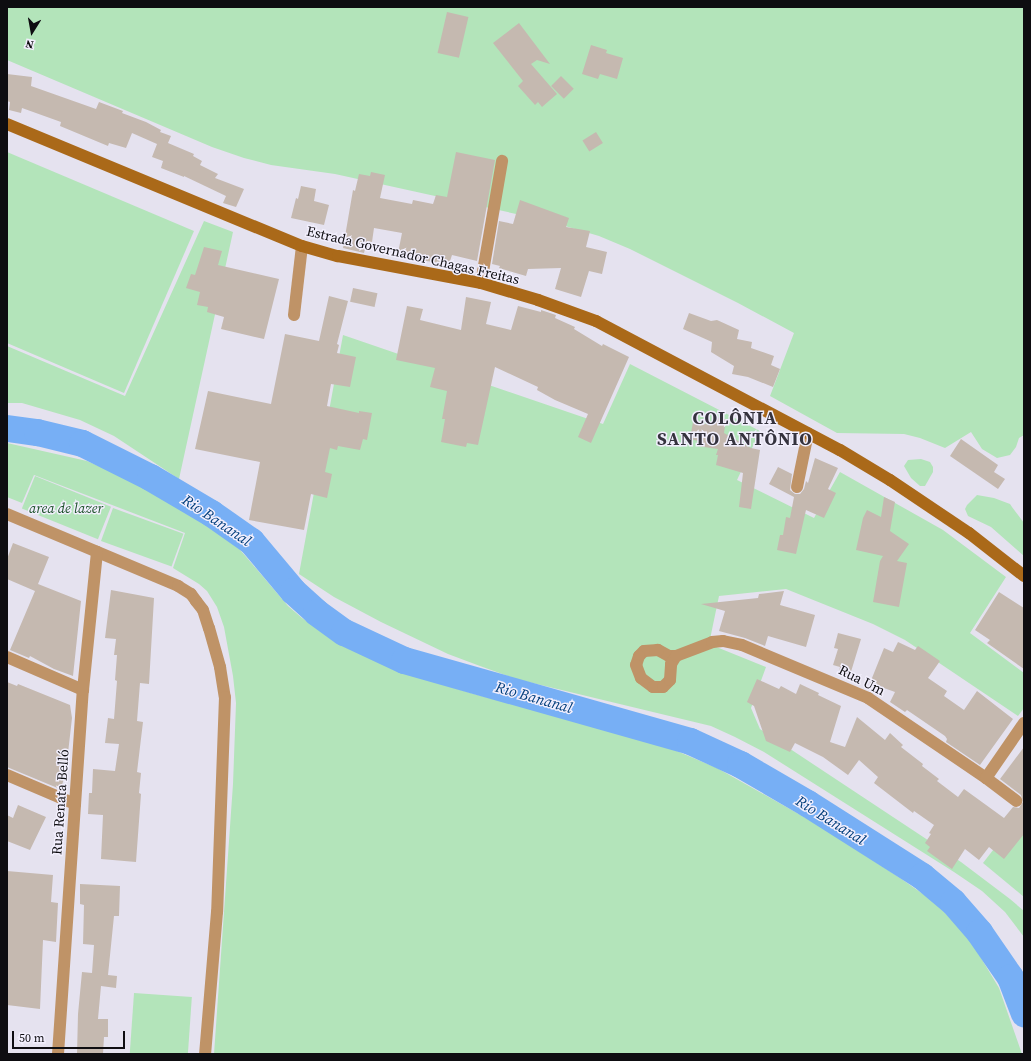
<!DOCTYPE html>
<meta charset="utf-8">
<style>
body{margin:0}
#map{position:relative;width:1031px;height:1061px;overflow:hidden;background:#e5e2ef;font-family:"Source Serif 4",serif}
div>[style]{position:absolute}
.green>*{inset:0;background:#b3e4ba;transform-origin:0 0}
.river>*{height:27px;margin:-13.5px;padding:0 13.5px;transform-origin:13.5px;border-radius:13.5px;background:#77aff5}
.building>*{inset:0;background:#c5b9b0;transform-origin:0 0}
.street>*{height:12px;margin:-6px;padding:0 6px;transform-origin:6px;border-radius:6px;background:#bf9367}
.secondary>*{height:12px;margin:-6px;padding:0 6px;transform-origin:6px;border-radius:6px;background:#aa6919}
span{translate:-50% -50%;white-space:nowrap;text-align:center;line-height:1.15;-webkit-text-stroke:3px #f2effd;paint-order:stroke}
.street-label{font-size:14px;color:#0e0d11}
.park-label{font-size:14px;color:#1a5027;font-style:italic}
.water-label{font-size:15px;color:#023e7c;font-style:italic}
.district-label{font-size:18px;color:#35333e;font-weight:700;letter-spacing:1px}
.frame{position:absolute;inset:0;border:8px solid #0e0d11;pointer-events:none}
.north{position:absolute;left:12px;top:12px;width:40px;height:40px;-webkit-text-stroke:3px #f2effd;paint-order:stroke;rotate:191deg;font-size:11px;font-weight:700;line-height:16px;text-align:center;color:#0e0d11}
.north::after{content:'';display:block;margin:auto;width:14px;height:18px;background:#0e0d11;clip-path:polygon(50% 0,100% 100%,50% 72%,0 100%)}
.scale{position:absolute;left:12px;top:1031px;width:113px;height:18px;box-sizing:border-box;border:2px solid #0e0d11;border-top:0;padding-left:5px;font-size:12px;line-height:14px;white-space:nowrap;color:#0e0d11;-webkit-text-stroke:3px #f2effd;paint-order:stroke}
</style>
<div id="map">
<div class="green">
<i style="clip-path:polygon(7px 7px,1024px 7px,1024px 435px,1019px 438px,1016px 447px,1010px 455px,997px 458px,982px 449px,971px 432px,945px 448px,920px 438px,904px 434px,837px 433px,770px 396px,794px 333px,738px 303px,630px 249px,599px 236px,548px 221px,335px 174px,271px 165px,244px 158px,212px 147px,7px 60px)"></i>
<i style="clip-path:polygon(7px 152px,194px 231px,124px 393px,7px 343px)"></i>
<i style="clip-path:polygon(204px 221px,233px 232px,179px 479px,114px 436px,80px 420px,22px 403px,7px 403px,7px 346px,125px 396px)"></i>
<i style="clip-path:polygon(343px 335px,603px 424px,630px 364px,760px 431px,737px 480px,814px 518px,840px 472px,943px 530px,1006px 577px,970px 633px,1024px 673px,1024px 708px,1018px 716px,905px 640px,873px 624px,786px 589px,719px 596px,709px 644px,766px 667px,751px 708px,760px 729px,961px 862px,1010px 899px,1024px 911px,1024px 937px,1005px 912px,982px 891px,954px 872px,764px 752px,735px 737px,711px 726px,516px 679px,480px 666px,448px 654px,381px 622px,334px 597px,299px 574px)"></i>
<i style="clip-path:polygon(7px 443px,87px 461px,170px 497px,216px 528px,236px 545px,288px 606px,302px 618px,347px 648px,424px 679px,474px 694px,623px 733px,672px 749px,717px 768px,820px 826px,900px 878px,933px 901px,953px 921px,972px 943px,999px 988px,1022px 1054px,214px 1054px,233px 784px,236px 703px,233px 676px,224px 627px,217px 607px,207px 591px,199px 584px,173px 568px,185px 533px,34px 475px,22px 503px,7px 497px)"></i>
<i style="clip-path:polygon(921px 459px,930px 462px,933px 467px,933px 472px,925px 486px,920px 486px,911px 478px,904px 466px,908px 460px)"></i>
<i style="left:35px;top:476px;width:82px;height:35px;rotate:22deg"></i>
<i style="clip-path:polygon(977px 495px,994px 498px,1010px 504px,1012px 507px,1024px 523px,1024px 556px,991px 527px,968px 516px,965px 509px,967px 505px)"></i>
<i style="left:113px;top:508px;width:75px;height:35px;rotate:20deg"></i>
<i style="clip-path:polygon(1024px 810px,1024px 897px,983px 863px)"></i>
<i style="left:134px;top:993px;width:58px;height:61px;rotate:4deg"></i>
</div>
<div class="river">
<i style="left:7px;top:428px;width:30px;rotate:8deg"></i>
<i style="left:37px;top:432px;width:46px;rotate:13.7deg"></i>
<i style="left:82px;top:443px;width:76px;rotate:26.6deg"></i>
<i style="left:150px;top:477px;width:71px;rotate:30.5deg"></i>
<i style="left:211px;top:513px;width:49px;rotate:35deg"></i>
<i style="left:251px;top:541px;width:65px;rotate:50deg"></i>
<i style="left:293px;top:591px;width:31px;rotate:42deg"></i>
<i style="left:316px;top:612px;width:34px;rotate:36deg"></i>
<i style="left:344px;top:632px;width:66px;rotate:25deg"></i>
<i style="left:404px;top:660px;width:297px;rotate:15.8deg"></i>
<i style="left:690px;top:741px;width:55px;rotate:24.7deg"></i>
<i style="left:740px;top:764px;width:78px;rotate:30.2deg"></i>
<i style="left:807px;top:803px;width:136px;rotate:32.4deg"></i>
<i style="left:922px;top:876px;width:40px;rotate:40deg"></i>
<i style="left:953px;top:902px;width:40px;rotate:49deg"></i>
<i style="left:979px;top:932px;width:55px;rotate:55.4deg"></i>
<i style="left:1010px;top:977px;width:39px;rotate:69deg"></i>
</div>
<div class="building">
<i style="left:447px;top:12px;width:22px;height:42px;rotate:13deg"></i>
<i style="clip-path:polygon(519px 23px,550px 64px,537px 60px,531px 64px,557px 94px,542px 107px,538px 102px,535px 105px,518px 86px,523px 81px,493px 43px)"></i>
<i style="clip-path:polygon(591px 45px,607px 50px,606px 53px,623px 58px,617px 79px,600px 74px,598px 79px,582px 74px)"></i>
<i style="clip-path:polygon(7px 74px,32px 77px,31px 86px,96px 109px,99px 102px,123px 111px,122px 113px,146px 122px,161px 130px,160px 132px,171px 136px,168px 143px,194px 154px,193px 156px,202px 161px,200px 165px,218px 174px,215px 178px,244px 189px,236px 207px,223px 203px,226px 196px,184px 176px,184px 177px,161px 168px,163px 161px,152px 157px,157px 144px,132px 133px,126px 148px,109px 143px,108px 146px,60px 126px,61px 122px,22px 108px,21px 113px,9px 110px,10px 102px,7px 101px)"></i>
<i style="left:561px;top:76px;width:18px;height:14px;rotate:45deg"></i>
<i style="left:596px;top:132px;width:13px;height:16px;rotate:58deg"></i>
<i style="clip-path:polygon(456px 152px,495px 160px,477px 261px,452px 255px,449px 264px,411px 259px,411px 256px,398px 253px,402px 233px,374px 228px,372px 242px,367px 241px,364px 253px,343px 248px,353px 190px,355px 191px,359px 174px,370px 176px,371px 172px,385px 175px,380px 198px,412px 204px,413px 200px,433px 204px,436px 195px,447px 197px)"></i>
<i style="clip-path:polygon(301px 186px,316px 189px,314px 201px,329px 205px,324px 225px,291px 218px,296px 198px,298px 199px)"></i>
<i style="clip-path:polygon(520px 200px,569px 218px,566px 227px,590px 231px,586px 247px,607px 252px,602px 274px,589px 271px,581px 297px,555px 289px,561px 268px,528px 269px,526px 276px,499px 268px,500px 266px,492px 264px,499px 221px,513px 224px)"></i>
<i style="clip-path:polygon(204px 247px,222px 251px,218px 265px,279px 279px,264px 339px,221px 329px,224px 317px,207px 312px,208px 307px,197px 305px,200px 292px,186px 288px,191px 274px,195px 275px)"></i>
<i style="left:353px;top:288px;width:25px;height:14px;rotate:12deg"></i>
<i style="clip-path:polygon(329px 296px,348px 301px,337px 344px,339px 345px,337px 353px,356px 357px,350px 387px,331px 384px,327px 406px,359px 413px,359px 411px,372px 413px,367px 440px,363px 439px,360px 450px,338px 446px,337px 450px,330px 448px,325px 472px,332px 474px,327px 498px,311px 494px,304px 530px,249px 520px,260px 462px,195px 449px,208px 391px,271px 404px,285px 334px,319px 341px)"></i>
<i style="clip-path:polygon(466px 297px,491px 302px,486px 324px,511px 330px,518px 306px,541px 312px,541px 310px,556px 315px,555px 318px,575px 327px,574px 329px,602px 346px,603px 344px,629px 357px,591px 443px,578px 437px,588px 414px,555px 400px,537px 390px,538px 387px,495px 367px,478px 445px,467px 443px,466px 447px,441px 442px,445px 419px,442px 419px,447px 391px,430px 387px,435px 368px,396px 360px,407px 306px,423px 309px,420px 320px,461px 330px)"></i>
<i style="clip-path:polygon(689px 313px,711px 321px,717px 320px,739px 330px,737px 339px,752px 342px,751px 348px,774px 356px,771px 365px,780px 369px,773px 387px,748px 377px,732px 374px,734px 366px,711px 352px,712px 342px,683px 329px)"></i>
<i style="clip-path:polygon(713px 417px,726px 419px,724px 433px,751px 448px,760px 450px,751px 509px,739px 507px,743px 473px,716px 465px,718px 455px,716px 455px,718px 449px,697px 446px,698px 441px,690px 439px,693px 422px,712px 425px)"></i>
<i style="clip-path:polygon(961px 439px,998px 465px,994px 472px,1005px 479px,998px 489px,950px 456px)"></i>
<i style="clip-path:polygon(815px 458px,838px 468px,828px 489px,836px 493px,824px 518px,806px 510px,796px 554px,777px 550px,780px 535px,783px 535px,786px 517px,790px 518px,794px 497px,769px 484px,778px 467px,792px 474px,790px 490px,795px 494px,800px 494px,804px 489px,806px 481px,808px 483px)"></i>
<i style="clip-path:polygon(884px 497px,895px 502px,890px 531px,909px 544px,897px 561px,907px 563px,899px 607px,873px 602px,880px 561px,883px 556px,856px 550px,863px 518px,867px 510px,881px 517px)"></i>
<i style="clip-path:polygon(13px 543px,49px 557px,38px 584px,81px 601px,73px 676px,54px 669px,30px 656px,29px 658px,10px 650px,35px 591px,7px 579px,7px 559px)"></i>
<i style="clip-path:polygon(111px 590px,154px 598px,149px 684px,140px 683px,137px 721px,143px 722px,137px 772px,141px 773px,139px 793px,141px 794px,136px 862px,101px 859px,103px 815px,88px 814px,89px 793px,92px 793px,93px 769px,115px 771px,119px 744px,105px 743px,108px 718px,114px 719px,117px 681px,115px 680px,117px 655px,114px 655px,116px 639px,105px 638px)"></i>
<i style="clip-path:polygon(784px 591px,780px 605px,815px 615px,806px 647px,768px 636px,765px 646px,745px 638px,719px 631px,725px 611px,701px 604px,758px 598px,759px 594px)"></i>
<i style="clip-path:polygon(999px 592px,1024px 608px,1024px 669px,987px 643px,990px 640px,975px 630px)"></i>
<i style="clip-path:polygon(838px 633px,861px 639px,850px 675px,839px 672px,840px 667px,833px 665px,838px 649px,834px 648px)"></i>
<i style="clip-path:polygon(898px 642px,915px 650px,918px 646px,940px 661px,928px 678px,947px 691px,944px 696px,964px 710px,977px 691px,1013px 719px,980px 765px,946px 742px,947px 739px,945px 736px,907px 710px,905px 712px,890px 702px,895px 692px,870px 683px,884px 648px,893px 652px)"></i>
<i style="clip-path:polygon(757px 679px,779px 689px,781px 686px,796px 694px,800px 684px,819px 693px,818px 695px,841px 706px,830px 742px,845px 747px,857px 717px,885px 740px,890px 733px,903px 745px,901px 747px,923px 764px,922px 766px,939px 779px,937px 781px,958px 797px,964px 789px,1004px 818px,1013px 807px,1019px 808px,1023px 802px,1021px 795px,1000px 779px,1024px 747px,1024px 834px,1004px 859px,989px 847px,979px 860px,965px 849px,952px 869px,927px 851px,930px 847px,925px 843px,931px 834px,929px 833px,934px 825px,914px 811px,913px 813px,874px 783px,878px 777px,859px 760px,848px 775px,823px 757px,795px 743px,790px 752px,766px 741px,754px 706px,747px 702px)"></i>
<i style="clip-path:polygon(7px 682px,17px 686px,18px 684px,70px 705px,72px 718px,68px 753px,63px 782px,60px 789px,7px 767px)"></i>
<i style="clip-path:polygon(18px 805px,46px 817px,30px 850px,7px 841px,7px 815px,13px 818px)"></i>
<i style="clip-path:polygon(7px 871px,53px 875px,51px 902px,58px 903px,56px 942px,43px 940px,40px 1009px,7px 1005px)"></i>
<i style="clip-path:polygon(80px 884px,120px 886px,119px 916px,114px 916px,108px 975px,117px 976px,116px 988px,101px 986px,98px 1019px,108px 1019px,108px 1037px,104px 1037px,103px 1054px,77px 1054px,78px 1014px,82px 972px,92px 973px,94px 945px,83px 944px,84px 905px,80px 904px)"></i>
</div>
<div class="street">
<i style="left:481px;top:283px;width:124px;rotate:-80.2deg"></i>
<i style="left:294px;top:315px;width:69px;rotate:-83.4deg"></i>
<i style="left:797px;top:487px;width:55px;rotate:-78.5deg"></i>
<i style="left:7px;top:514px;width:186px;rotate:22.8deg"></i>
<i style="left:178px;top:586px;width:15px;rotate:32deg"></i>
<i style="left:191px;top:594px;width:9px;rotate:54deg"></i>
<i style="left:196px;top:601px;width:11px;rotate:52deg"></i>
<i style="left:203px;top:610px;width:19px;rotate:72deg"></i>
<i style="left:209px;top:628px;width:41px;rotate:74.2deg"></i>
<i style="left:220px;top:667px;width:30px;rotate:81deg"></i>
<i style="left:225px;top:697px;width:215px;rotate:92.1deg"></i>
<i style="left:217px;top:912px;width:143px;rotate:94.8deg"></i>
<i style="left:676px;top:656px;width:7px;rotate:180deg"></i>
<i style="left:669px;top:656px;width:13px;rotate:-151deg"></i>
<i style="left:658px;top:650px;width:14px;rotate:176deg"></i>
<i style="left:644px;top:651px;width:7px;rotate:135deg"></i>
<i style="left:639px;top:656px;width:9px;rotate:108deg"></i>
<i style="left:636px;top:665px;width:14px;rotate:69deg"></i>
<i style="left:641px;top:678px;width:15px;rotate:37deg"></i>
<i style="left:653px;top:687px;width:10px"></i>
<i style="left:663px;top:687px;width:10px;rotate:-45deg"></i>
<i style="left:670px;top:680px;width:16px;rotate:-86deg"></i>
<i style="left:671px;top:664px;width:9px;rotate:-58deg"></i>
<i style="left:676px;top:656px;width:39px;rotate:-21deg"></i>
<i style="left:712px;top:642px;width:11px;rotate:-5deg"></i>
<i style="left:723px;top:641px;width:19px;rotate:12deg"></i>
<i style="left:742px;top:645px;width:137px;rotate:22.8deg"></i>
<i style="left:868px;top:698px;width:143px;rotate:34.1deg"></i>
<i style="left:986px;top:778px;width:38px;rotate:37deg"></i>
<i style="left:7px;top:657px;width:83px;rotate:23.5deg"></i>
<i style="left:7px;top:775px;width:74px;rotate:23.1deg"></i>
<i style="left:986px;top:778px;width:67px;rotate:-55.4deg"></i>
<i style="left:58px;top:1054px;width:365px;rotate:-86.1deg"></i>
<i style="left:83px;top:690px;width:139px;rotate:-84.2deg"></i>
</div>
<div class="secondary">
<i style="left:7px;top:124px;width:319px;rotate:22.5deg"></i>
<i style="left:302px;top:246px;width:37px;rotate:16deg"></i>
<i style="left:338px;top:256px;width:146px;rotate:10.7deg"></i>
<i style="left:481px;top:283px;width:59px;rotate:16.6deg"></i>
<i style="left:538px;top:300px;width:62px;rotate:19.9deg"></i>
<i style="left:596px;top:321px;width:276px;rotate:27.9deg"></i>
<i style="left:840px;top:450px;width:58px;rotate:31deg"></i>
<i style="left:890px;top:480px;width:95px;rotate:33.9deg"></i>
<i style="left:969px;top:533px;width:70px;rotate:38deg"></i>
</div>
<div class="street-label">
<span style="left:413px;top:255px;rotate:13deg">Estrada Governador Chagas Freitas</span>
<span style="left:862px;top:680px;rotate:27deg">Rua Um</span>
<span style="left:60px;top:802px;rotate:-86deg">Rua Renata Belló</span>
</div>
<div class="park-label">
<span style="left:66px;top:508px">area de lazer</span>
</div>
<div class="water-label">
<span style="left:217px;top:520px;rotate:34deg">Rio Bananal</span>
<span style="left:534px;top:697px;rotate:16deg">Rio Bananal</span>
<span style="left:831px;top:820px;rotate:32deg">Rio Bananal</span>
</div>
<div class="district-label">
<span style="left:735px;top:429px">COLÔNIA<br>SANTO ANTÔNIO</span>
</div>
<div class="frame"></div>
<div class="north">N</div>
<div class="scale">50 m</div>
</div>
